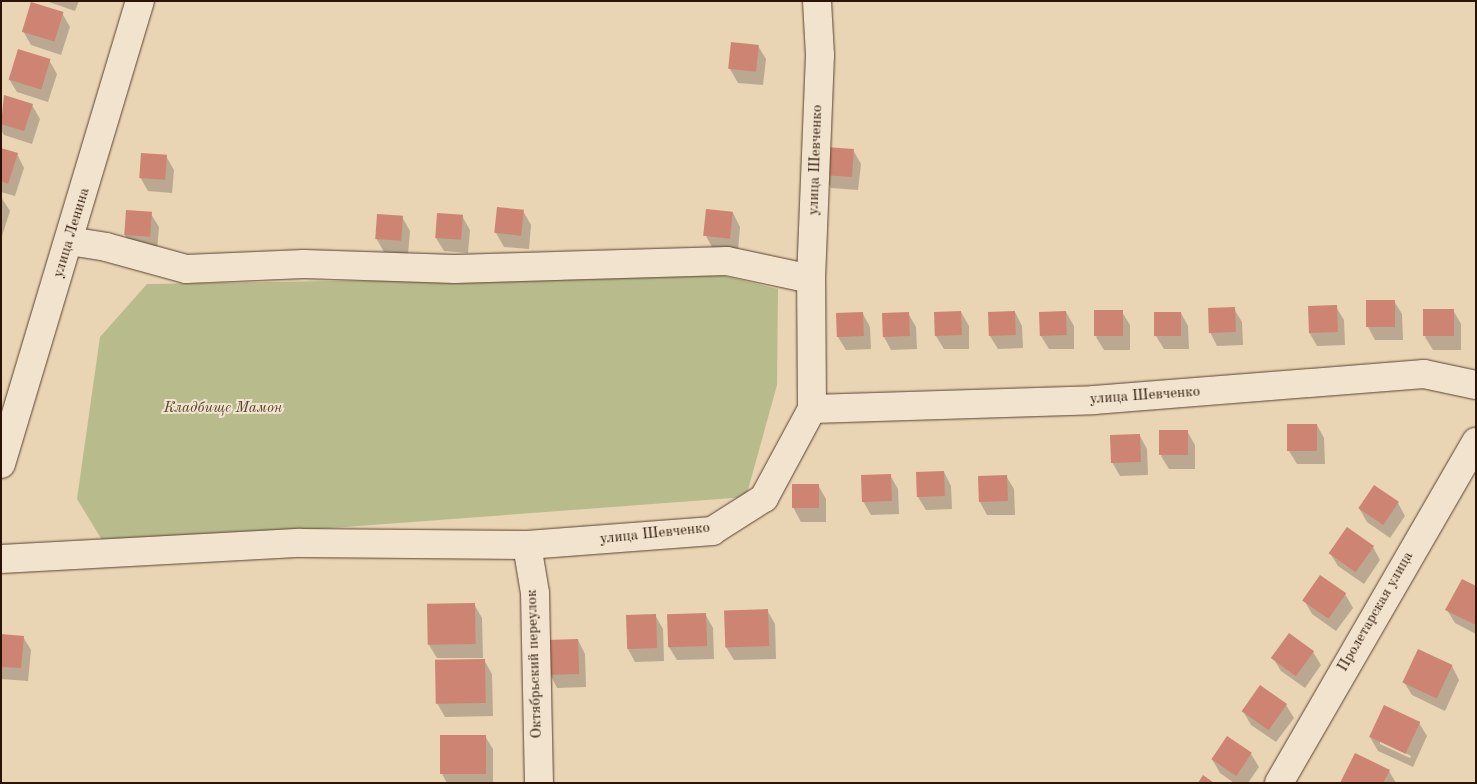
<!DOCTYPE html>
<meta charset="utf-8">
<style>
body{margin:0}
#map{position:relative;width:1477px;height:784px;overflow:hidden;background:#e9d4b4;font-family:"Old Standard TT",serif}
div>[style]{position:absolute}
.green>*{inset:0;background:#b8bc8c}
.shadow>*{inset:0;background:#0003}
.building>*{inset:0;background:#cd8472;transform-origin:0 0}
.roads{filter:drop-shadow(0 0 1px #5a4230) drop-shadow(0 0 1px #5a4230)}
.street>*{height:28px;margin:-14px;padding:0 14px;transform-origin:14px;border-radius:14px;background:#f1e3ce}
.secondary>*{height:28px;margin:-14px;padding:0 14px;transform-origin:14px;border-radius:14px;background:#f1e3ce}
span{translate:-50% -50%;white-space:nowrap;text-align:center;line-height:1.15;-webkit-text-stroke:4px #f1e3ce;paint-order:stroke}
.street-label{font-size:15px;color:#2a1204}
.park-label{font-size:15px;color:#55452d;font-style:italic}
.frame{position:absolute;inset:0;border:2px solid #2a1204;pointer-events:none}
</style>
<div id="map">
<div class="green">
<i style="clip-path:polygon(720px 275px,778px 289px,777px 385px,746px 497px,105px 545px,77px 499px,100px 337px,147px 284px)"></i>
</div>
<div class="shadow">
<i style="clip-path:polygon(46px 1px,79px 1px,75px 11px)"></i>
<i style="clip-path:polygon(62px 13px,70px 27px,61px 55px,31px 45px,23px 31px)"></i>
<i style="clip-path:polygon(758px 46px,766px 59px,763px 85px,738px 83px,730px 69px)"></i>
<i style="clip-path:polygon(49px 60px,57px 74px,48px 102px,17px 92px,9px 79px)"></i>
<i style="clip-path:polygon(5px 97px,32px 105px,40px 119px,32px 144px,4px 135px,1px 130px)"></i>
<i style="clip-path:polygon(1px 149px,17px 154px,24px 168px,15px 196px,1px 192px)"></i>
<i style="clip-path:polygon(853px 150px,861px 164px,858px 190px,831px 188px,824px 175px)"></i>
<i style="clip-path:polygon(166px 156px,174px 170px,172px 193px,148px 191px,140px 177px)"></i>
<i style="clip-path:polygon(1px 197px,10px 211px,1px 239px)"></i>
<i style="clip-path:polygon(523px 211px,531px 225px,529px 249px,504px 247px,496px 233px)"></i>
<i style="clip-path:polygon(127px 212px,151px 214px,159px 227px,157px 250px,133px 249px,125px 235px)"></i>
<i style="clip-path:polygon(733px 213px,740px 227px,738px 251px,713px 249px,706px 236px)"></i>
<i style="clip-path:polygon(462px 216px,470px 230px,468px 253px,444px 251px,436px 238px)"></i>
<i style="clip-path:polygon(402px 217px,410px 231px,408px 254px,384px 252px,376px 238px)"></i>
<i style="clip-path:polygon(1394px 301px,1402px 314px,1403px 340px,1375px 340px,1368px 327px)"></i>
<i style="clip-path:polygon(1336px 307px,1344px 320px,1345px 345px,1317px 346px,1309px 332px)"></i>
<i style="clip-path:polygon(1234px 309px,1242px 322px,1243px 345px,1217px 346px,1210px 332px)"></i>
<i style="clip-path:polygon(1453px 310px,1461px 324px,1461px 350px,1433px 350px,1425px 337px)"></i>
<i style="clip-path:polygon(961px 312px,969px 326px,969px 349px,944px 349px,936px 336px,935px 313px)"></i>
<i style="clip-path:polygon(1015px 312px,1022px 326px,1023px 348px,998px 349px,990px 336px)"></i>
<i style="clip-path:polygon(1066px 312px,1074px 326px,1074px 349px,1049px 349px,1041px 336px,1040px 313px)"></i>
<i style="clip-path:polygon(1122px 312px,1130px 325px,1130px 350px,1104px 350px,1096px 337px)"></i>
<i style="clip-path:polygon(908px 313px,916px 327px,917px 349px,891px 350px,884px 337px)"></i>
<i style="clip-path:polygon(1181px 313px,1188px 326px,1189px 349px,1164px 349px,1156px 336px)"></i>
<i style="clip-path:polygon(863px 314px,870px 327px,871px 349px,846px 350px,838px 337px)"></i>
<i style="clip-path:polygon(1317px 425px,1324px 438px,1325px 464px,1297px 464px,1289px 451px)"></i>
<i style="clip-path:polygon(1187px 431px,1195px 445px,1195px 469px,1169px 469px,1161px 456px)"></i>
<i style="clip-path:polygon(1140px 436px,1147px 449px,1148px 475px,1120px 476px,1112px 462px)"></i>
<i style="clip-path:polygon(944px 472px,951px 486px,952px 509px,926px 510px,918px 497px)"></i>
<i style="clip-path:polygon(890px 475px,898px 489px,899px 514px,871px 515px,863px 501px,862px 476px)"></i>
<i style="clip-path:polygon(1006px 476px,1014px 489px,1015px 515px,987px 515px,980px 502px,979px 477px)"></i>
<i style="clip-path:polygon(818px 485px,826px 499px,826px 522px,801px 522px,794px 509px,793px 486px)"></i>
<i style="clip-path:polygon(1398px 503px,1405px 516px,1390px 538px,1367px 522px,1359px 508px)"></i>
<i style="clip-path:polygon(1373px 547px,1380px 560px,1364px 584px,1338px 566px,1330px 553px)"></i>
<i style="clip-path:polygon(1476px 587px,1476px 634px,1455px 623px,1447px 610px)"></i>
<i style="clip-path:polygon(1345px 594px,1353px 608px,1336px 631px,1312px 614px,1304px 600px)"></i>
<i style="clip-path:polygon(474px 604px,482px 618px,483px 658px,437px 658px,429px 645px)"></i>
<i style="clip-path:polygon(767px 610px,775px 624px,776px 659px,734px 660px,726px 647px)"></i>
<i style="clip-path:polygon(705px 614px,713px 628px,714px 659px,677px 660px,669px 647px)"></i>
<i style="clip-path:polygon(655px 615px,663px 629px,664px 661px,635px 662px,628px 649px)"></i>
<i style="clip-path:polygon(1px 635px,23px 637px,31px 650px,28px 681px,1px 679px)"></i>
<i style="clip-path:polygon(578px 640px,585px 654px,586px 687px,557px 688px,550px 674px)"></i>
<i style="clip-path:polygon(1313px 652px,1321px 665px,1305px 688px,1281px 671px,1273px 658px)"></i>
<i style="clip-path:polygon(484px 660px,492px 674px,493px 716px,445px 717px,437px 703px)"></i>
<i style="clip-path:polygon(1452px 666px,1459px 680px,1445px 711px,1412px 695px,1404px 682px)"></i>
<i style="clip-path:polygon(1286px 705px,1294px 718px,1276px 742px,1251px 725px,1243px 711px)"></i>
<i style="clip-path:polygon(evenodd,1419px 723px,1427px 736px,1413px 767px,1378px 751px,1370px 737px,1419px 723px,1380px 741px,1411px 756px,1410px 758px,1380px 744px,1380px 741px)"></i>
<i style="clip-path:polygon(485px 736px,493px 749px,493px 783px,447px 783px,442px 774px)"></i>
<i style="clip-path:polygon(1251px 754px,1259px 767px,1248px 783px,1234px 783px,1220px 773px,1212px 759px)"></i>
<i style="clip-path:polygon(1389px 771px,1396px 783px,1342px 783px)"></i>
</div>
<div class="building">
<i style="left:31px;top:2px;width:34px;height:31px;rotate:17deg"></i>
<i style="left:731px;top:42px;width:28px;height:27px;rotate:6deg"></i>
<i style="left:18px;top:49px;width:34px;height:32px;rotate:17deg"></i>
<i style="clip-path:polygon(4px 95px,33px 104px,24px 131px,1px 124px)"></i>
<i style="left:825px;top:147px;width:29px;height:28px;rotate:4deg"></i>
<i style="clip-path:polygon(1px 148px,18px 153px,8px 184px,1px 181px)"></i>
<i style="left:141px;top:153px;width:26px;height:25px;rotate:4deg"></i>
<i style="left:497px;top:207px;width:27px;height:26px;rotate:6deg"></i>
<i style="left:706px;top:209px;width:27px;height:27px;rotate:6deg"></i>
<i style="left:126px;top:210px;width:26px;height:25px;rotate:4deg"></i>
<i style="left:437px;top:213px;width:26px;height:25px;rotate:4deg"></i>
<i style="left:377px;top:214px;width:26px;height:25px;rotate:4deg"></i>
<i style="left:1366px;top:300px;width:29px;height:27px"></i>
<i style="left:1337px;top:305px;width:27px;height:29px;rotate:88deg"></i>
<i style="left:1235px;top:307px;width:25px;height:27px;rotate:88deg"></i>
<i style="left:1454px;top:309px;width:27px;height:31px;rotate:90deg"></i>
<i style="left:1123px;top:310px;width:26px;height:29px;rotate:90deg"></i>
<i style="left:961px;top:311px;width:24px;height:27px;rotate:88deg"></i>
<i style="left:1015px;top:311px;width:24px;height:27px;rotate:88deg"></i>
<i style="left:1066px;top:311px;width:24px;height:27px;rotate:88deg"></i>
<i style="left:863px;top:312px;width:24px;height:27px;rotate:88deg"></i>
<i style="left:909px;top:312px;width:24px;height:27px;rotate:88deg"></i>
<i style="left:1154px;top:312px;width:27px;height:24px"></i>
<i style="left:1287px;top:424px;width:30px;height:27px"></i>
<i style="left:1188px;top:430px;width:25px;height:29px;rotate:90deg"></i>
<i style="left:1140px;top:434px;width:28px;height:30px;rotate:88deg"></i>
<i style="left:944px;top:471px;width:25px;height:28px;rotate:88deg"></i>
<i style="left:891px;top:474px;width:27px;height:30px;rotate:88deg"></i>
<i style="left:1007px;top:475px;width:26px;height:29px;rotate:88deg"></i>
<i style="left:819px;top:484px;width:24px;height:27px;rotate:90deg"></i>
<i style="left:1374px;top:485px;width:30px;height:28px;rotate:34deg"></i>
<i style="left:1347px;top:527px;width:33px;height:32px;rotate:35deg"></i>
<i style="left:1320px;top:575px;width:32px;height:31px;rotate:35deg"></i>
<i style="clip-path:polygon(1462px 579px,1476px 586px,1476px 625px,1445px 610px)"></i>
<i style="left:475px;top:603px;width:41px;height:48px;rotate:89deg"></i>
<i style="left:768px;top:609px;width:37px;height:44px;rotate:88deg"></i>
<i style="left:706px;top:613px;width:33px;height:39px;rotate:88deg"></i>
<i style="left:656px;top:614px;width:34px;height:30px;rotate:88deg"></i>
<i style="left:1289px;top:633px;width:31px;height:31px;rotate:36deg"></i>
<i style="clip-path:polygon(1px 634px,24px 636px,21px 668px,1px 667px)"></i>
<i style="left:578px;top:639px;width:35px;height:31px;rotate:88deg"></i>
<i style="left:1418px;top:649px;width:38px;height:37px;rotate:25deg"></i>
<i style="left:485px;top:659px;width:44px;height:50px;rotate:89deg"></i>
<i style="left:1260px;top:685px;width:33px;height:32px;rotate:35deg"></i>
<i style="left:1384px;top:705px;width:40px;height:35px;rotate:25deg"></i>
<i style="left:486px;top:735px;width:39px;height:46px;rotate:90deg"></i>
<i style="left:1227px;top:736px;width:30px;height:28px;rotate:34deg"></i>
<i style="clip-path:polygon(1355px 753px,1390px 770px,1383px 783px,1340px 783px)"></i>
<i style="clip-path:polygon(1203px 775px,1214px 783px,1198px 783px)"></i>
</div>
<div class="roads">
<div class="street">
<i style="left:69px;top:241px;width:37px;rotate:9deg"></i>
<i style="left:106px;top:247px;width:83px;rotate:15.4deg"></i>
<i style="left:186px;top:269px;width:118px;rotate:-2.4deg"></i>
<i style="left:304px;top:264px;width:151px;rotate:1.9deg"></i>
<i style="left:455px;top:269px;width:272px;rotate:-1.7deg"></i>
<i style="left:727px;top:261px;width:86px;rotate:12.1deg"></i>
<i style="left:812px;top:409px;width:282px;rotate:-1.8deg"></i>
<i style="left:1094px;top:400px;width:331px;rotate:-4.5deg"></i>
<i style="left:1424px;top:374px;width:53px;rotate:11.9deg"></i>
<i style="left:1px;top:464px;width:483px;rotate:-73.3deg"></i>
<i style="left:527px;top:545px;width:49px;rotate:80.5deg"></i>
<i style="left:535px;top:593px;width:190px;rotate:88.8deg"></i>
<i style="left:1px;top:559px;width:300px;rotate:-3.1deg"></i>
<i style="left:301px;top:543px;width:226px;rotate:0.5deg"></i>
<i style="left:527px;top:545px;width:186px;rotate:-4.3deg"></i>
<i style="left:712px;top:531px;width:62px;rotate:-32.4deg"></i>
<i style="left:764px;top:498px;width:101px;rotate:-61.7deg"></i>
<i style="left:812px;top:409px;width:130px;rotate:-90.4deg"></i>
<i style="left:811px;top:279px;width:224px;rotate:-87.7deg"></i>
<i style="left:820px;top:55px;width:54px;rotate:-93.2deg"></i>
</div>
<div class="secondary">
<i style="left:1279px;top:783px;width:394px;rotate:-60deg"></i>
</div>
</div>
<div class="street-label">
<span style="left:816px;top:160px;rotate:-88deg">улица Шевченко</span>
<span style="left:72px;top:233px;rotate:-73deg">улица Ленина</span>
<span style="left:1145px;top:396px;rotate:-4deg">улица Шевченко</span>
<span style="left:655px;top:534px;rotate:-6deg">улица Шевченко</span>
<span style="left:1376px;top:612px;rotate:-60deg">Пролетарская улица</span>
<span style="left:535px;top:664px;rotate:-92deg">Октябрьский переулок</span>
</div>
<div class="park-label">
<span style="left:223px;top:409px">Кладбище Мамон</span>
</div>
<div class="frame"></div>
</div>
